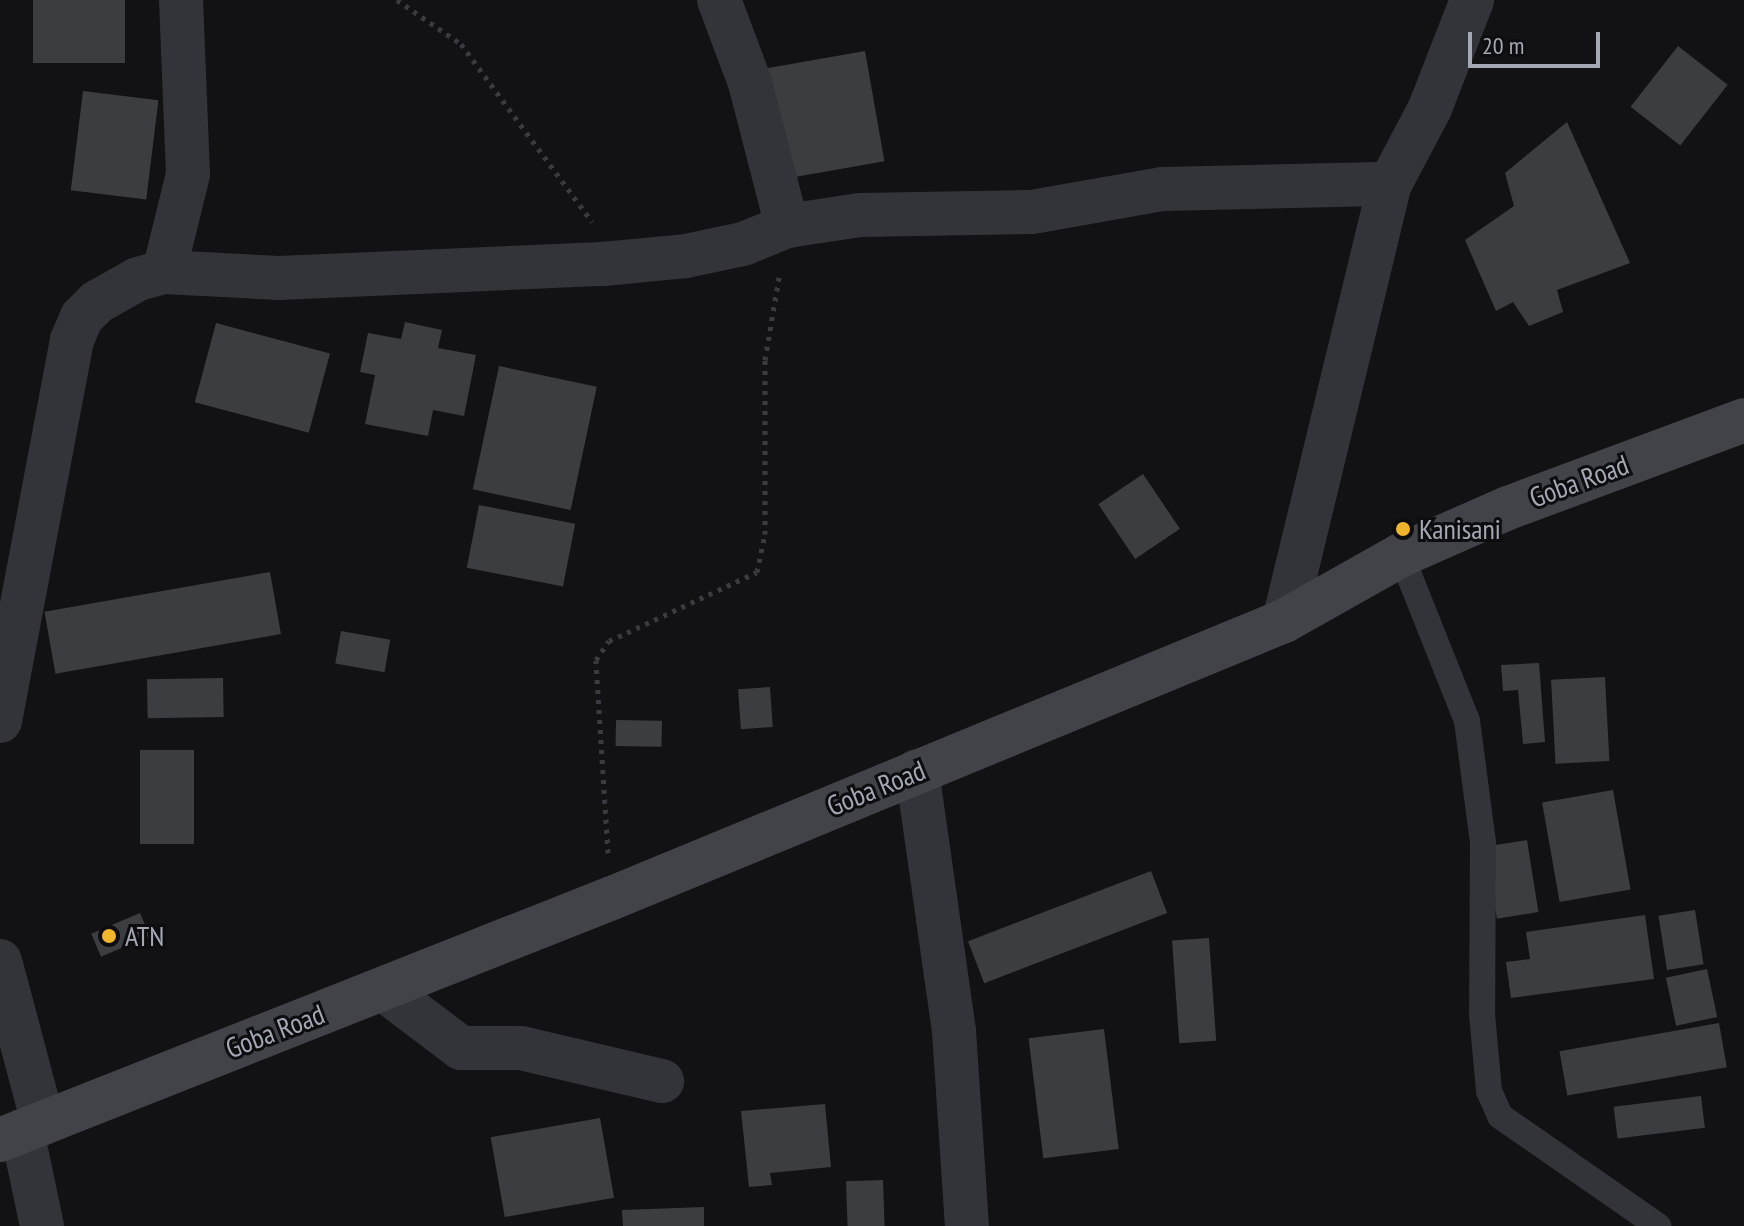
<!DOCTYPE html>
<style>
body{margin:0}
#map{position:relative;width:1744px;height:1226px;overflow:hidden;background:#121214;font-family:"PT Sans Narrow",sans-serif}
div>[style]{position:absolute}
.building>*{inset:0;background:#3c3d41;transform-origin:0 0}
.path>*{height:5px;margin-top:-2.5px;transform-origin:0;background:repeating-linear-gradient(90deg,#393b40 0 4px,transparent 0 10px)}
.service>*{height:26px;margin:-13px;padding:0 13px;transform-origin:13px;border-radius:13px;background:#333439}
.minor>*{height:44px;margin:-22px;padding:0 22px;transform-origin:22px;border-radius:22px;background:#333439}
.secondary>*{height:44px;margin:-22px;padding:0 22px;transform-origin:22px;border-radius:22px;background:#414349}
.dots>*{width:22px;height:22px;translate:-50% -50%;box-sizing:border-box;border:4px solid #0d0d0f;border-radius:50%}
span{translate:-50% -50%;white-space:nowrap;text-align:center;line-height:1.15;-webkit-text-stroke:6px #0d0d0f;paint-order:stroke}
.street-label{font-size:28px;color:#a4a8b4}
.poi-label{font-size:28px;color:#a4a8b4}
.left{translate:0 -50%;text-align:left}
.scale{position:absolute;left:1468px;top:32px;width:132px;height:36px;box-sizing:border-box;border:4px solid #a4a8b4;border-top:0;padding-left:10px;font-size:24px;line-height:28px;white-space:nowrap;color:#a4a8b4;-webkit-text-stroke:6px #0d0d0f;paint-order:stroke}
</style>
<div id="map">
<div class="building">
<i style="left:33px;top:0;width:92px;height:63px"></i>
<i style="left:1678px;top:46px;width:63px;height:77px;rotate:38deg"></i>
<i style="left:865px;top:51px;width:112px;height:101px;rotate:80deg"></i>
<i style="left:83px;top:91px;width:76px;height:100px;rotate:7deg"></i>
<i style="clip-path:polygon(1567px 122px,1630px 263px,1557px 290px,1563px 312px,1529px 326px,1513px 302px,1496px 311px,1465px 240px,1514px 206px,1505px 173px)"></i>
<i style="clip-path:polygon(405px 322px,442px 330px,438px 348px,476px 355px,464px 416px,433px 410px,428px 436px,365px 424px,375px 375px,360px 372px,368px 333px,401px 339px)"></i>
<i style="left:216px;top:323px;width:118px;height:82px;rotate:15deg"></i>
<i style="left:499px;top:366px;width:100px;height:126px;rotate:12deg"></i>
<i style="left:1143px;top:474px;width:66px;height:54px;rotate:56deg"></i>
<i style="left:479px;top:505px;width:98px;height:64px;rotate:11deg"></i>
<i style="left:270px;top:572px;width:63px;height:229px;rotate:80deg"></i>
<i style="left:341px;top:631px;width:50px;height:33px;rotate:10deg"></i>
<i style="clip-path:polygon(1539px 663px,1545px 742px,1523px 744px,1518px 690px,1503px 691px,1501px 665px)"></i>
<i style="left:1605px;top:677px;width:84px;height:54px;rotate:87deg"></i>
<i style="left:223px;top:678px;width:39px;height:76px;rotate:89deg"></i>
<i style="left:770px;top:687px;width:40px;height:32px;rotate:86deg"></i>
<i style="left:616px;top:720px;width:46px;height:26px;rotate:1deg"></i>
<i style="left:140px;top:750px;width:54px;height:94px"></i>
<i style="left:1613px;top:790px;width:101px;height:72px;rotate:80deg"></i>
<i style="left:1527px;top:840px;width:73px;height:42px;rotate:81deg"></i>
<i style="left:1151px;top:871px;width:45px;height:196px;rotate:69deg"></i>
<i style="left:1695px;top:910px;width:55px;height:37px;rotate:81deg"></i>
<i style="left:140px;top:913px;width:25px;height:53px;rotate:67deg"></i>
<i style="clip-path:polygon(1645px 915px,1654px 979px,1511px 998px,1506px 962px,1530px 959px,1526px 932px)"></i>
<i style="left:1209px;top:938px;width:103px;height:37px;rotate:86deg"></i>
<i style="left:1707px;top:969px;width:49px;height:42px;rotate:78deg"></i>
<i style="left:1719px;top:1023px;width:45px;height:162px;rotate:80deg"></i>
<i style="left:1104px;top:1029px;width:121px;height:76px;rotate:83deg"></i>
<i style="left:1701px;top:1096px;width:32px;height:88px;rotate:83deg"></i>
<i style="clip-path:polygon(825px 1104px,831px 1167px,770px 1173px,772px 1185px,749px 1187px,741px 1111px)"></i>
<i style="left:600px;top:1118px;width:81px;height:111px;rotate:80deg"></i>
<i style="left:883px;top:1180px;width:46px;height:37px;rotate:88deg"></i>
<i style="clip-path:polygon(704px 1207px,704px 1226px,623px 1226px,622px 1210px)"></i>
</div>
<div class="path">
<i style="left:397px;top:0;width:78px;rotate:34.5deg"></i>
<i style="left:461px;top:44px;width:221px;rotate:53.6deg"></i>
<i style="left:608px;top:853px;width:193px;rotate:-93.6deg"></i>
<i style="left:596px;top:660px;width:23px;rotate:-56deg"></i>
<i style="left:609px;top:641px;width:163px;rotate:-25deg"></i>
<i style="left:757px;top:572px;width:39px;rotate:-78deg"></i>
<i style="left:765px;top:534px;width:174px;rotate:-90deg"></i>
<i style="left:765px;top:360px;width:84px;rotate:-80.4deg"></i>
</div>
<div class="service">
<i style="left:1401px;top:555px;width:179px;rotate:68.3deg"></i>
<i style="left:1467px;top:721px;width:122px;rotate:82.5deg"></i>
<i style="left:1483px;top:842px;width:172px;rotate:90.3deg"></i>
<i style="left:1482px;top:1014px;width:77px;rotate:84.8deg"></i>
<i style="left:1489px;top:1091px;width:27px;rotate:66deg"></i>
<i style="left:1500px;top:1116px;width:193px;rotate:34.8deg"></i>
</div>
<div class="minor">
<i style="left:719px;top:0;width:89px;rotate:69.5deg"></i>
<i style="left:750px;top:83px;width:148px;rotate:75.5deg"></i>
<i style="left:164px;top:272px;width:101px;rotate:-76.2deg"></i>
<i style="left:188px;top:174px;width:174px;rotate:-92.3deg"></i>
<i style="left:1284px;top:621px;width:450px;rotate:-76.4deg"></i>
<i style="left:1390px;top:184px;width:86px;rotate:-62.2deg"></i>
<i style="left:1430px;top:108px;width:116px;rotate:-68.7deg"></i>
<i style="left:0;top:721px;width:388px;rotate:-79.3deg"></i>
<i style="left:72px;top:340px;width:25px;rotate:-67deg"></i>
<i style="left:82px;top:317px;width:21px;rotate:-45deg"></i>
<i style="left:97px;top:302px;width:47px;rotate:-29.3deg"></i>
<i style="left:138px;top:279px;width:27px;rotate:-15deg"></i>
<i style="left:164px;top:272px;width:115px;rotate:3deg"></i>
<i style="left:279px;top:278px;width:324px;rotate:-2.5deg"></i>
<i style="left:603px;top:264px;width:83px;rotate:-5.5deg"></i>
<i style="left:686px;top:256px;width:58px;rotate:-11.9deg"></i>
<i style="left:743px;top:244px;width:48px;rotate:-22.2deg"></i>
<i style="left:787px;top:226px;width:74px;rotate:-8.6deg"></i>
<i style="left:860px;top:215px;width:172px;rotate:-1deg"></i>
<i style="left:1032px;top:212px;width:133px;rotate:-10deg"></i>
<i style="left:1163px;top:189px;width:227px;rotate:-1.3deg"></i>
<i style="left:917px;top:771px;width:263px;rotate:81.9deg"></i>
<i style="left:954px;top:1031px;width:195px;rotate:86.2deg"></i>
<i style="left:0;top:961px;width:168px;rotate:75.1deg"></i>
<i style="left:383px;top:989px;width:98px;rotate:37.1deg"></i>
<i style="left:461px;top:1048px;width:60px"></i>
<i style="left:521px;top:1048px;width:145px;rotate:13.2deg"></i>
<i style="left:22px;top:1131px;width:97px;rotate:78.1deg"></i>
</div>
<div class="secondary">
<i style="left:0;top:1140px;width:658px;rotate:-21.58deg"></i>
<i style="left:612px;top:898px;width:727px;rotate:-22.4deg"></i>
<i style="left:1284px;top:621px;width:134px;rotate:-29.4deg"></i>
<i style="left:1401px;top:555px;width:117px;rotate:-23.7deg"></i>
<i style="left:1508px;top:508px;width:252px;rotate:-20.4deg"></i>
</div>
<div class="dots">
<i style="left:1403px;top:529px;background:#f1b42d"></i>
<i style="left:109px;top:936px;background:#f1b42d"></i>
</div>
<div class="street-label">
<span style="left:1579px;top:481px;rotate:-20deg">Goba Road</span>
<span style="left:876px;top:788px;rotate:-22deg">Goba Road</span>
<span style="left:275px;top:1031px;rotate:-21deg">Goba Road</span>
</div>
<div class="poi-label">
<span class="left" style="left:1419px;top:529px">Kanisani</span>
<span class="left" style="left:125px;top:936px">ATN</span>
</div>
<div class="scale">20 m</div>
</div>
